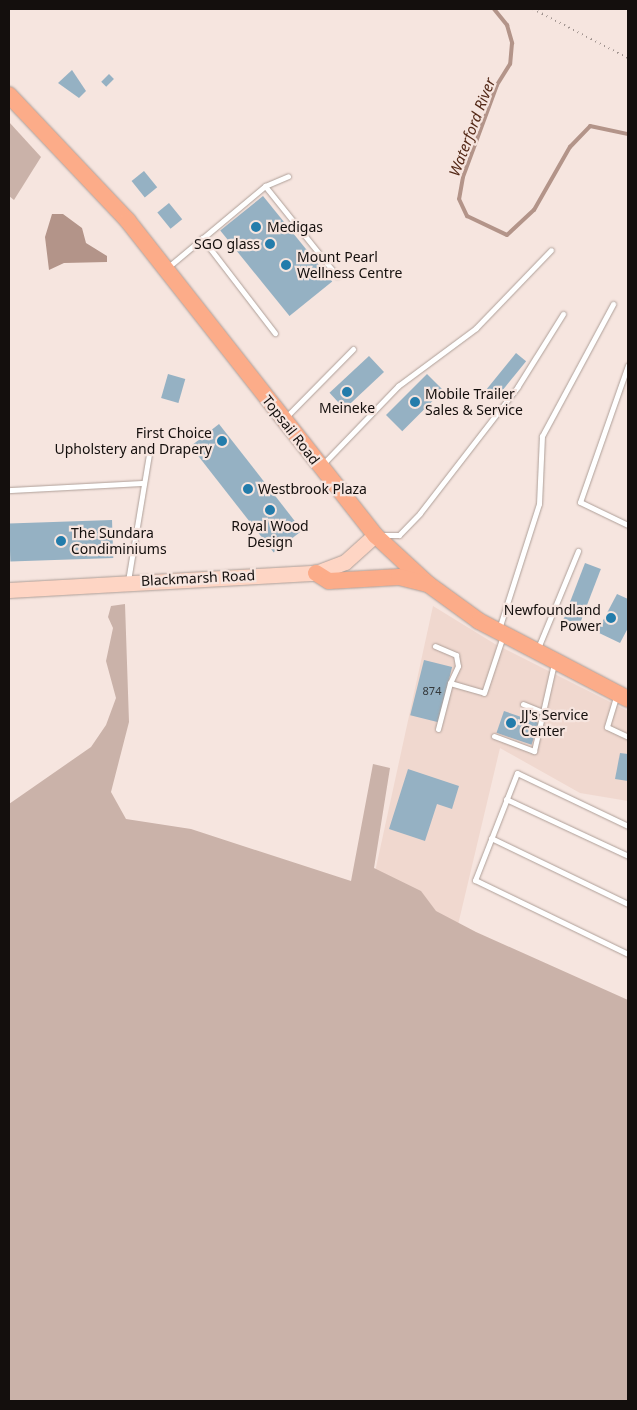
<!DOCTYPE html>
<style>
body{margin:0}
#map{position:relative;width:637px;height:1410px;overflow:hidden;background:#f6e5df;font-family:"Noto Sans",sans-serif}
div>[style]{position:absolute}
.built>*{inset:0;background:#f0d8cf}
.green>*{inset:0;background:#cab2a9}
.water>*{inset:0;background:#b39489}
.stream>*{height:4px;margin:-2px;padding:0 2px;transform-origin:2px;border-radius:2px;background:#b39489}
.building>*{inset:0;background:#95b1c3;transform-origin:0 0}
.path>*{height:2px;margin-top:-1px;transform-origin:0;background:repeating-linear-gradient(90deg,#a29591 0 1px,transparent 0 5px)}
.roads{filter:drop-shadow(0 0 1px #ae9f98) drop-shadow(0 0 1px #ae9f98)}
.lane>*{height:5px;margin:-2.5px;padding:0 2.5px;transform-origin:2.5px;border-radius:2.5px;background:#fff}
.secondary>*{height:15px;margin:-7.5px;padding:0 7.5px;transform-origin:7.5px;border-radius:7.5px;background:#fed5c4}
.primary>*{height:16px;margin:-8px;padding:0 8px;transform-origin:8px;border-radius:8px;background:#fcac89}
.dots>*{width:14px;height:14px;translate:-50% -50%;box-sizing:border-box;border:2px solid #f6e5df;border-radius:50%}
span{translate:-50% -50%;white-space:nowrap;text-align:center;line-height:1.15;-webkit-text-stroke:4.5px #f6e5df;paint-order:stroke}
.number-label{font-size:11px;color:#34383a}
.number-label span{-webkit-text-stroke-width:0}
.poi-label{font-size:14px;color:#140f0d}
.left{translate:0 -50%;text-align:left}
.right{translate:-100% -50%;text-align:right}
.street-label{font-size:14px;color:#140f0d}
.water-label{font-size:15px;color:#542917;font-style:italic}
.frame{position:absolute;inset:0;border:10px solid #140f0d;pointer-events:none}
</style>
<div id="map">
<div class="built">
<i style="clip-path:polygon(433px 606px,495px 644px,628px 711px,628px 801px,580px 793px,500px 748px,457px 929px,370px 895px)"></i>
</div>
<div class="green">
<i style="clip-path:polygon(9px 122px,41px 157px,14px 200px,9px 196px)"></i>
<i style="clip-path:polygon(125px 604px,129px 722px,111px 792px,126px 819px,191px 829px,351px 881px,373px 764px,390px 768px,374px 868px,421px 891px,436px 911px,476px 932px,628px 1000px,628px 1401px,9px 1401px,9px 804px,91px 747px,106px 725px,116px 698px,106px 661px,113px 628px,108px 617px,111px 606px)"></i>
</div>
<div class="water">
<i style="clip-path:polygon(52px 214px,63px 214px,82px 228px,86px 243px,107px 256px,107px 262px,64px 263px,49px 270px,45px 237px)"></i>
</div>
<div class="stream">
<i style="left:494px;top:9px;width:21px;rotate:51deg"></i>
<i style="left:507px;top:25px;width:19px;rotate:74deg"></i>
<i style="left:512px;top:43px;width:21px;rotate:95deg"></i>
<i style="left:510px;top:64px;width:25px;rotate:122deg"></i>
<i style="left:497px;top:85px;width:98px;rotate:110.3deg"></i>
<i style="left:463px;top:177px;width:22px;rotate:100deg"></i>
<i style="left:459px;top:199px;width:19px;rotate:65deg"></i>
<i style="left:467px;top:216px;width:44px;rotate:25.4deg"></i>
<i style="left:507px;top:235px;width:37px;rotate:-43deg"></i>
<i style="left:534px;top:210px;width:73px;rotate:-60.3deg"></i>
<i style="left:570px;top:147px;width:29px;rotate:-46deg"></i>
<i style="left:590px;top:126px;width:39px;rotate:12deg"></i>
</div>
<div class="building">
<i style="clip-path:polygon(72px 70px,86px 91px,79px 98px,58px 83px)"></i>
<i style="left:109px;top:74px;width:7px;height:11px;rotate:45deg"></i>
<i style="left:144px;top:171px;width:21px;height:16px;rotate:51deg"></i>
<i style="left:263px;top:196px;width:110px;height:55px;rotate:51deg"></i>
<i style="left:169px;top:203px;width:21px;height:15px;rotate:51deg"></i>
<i style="left:516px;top:353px;width:13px;height:47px;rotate:39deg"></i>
<i style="left:369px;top:356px;width:22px;height:54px;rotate:47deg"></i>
<i style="left:168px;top:374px;width:18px;height:25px;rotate:16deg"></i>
<i style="left:427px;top:374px;width:23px;height:58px;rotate:45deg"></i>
<i style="left:219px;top:424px;width:135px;height:36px;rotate:52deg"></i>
<i style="left:112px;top:520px;width:38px;height:103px;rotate:88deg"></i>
<i style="left:585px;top:563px;width:17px;height:60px;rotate:21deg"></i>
<i style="clip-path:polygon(617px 594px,628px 599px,628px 628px,620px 643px,597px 632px)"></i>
<i style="left:424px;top:660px;width:29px;height:57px;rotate:14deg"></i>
<i style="left:504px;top:711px;width:37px;height:23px;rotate:19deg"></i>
<i style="clip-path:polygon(620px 753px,628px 754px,628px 781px,615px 779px)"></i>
<i style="clip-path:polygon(408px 769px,459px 786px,452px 809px,437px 804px,425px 841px,389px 829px)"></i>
</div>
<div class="path">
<i style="left:533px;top:9px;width:107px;rotate:27.3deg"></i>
</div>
<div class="roads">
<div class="lane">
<i style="left:265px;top:186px;width:25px;rotate:-23deg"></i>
<i style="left:202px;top:238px;width:120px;rotate:52.5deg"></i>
<i style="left:167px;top:268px;width:128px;rotate:-39.9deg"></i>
<i style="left:265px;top:186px;width:115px;rotate:51.3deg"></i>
<i style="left:628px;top:365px;width:145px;rotate:109.3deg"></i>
<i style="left:580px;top:502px;width:53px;rotate:25.6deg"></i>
<i style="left:285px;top:418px;width:97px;rotate:-45.4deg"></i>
<i style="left:322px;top:465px;width:110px;rotate:-46.1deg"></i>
<i style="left:398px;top:386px;width:97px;rotate:-36.6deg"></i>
<i style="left:476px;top:328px;width:108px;rotate:-46.1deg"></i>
<i style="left:9px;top:490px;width:135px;rotate:-3deg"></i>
<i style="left:381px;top:535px;width:18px"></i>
<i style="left:399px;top:535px;width:30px;rotate:-46deg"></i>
<i style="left:420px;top:513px;width:160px;rotate:-52.3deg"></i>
<i style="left:518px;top:386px;width:85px;rotate:-58deg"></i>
<i style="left:128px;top:581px;width:135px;rotate:-80.6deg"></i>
<i style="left:499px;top:629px;width:131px;rotate:-72.3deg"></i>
<i style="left:539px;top:504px;width:68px;rotate:-87.5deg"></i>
<i style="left:542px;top:436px;width:150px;rotate:-61.7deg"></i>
<i style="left:435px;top:646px;width:23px;rotate:23deg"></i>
<i style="left:456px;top:655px;width:11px;rotate:80deg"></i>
<i style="left:458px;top:666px;width:19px;rotate:115deg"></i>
<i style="left:538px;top:648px;width:105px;rotate:-67.6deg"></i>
<i style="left:616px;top:697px;width:31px;rotate:107deg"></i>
<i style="left:607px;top:727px;width:23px;rotate:25deg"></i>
<i style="left:523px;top:704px;width:22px;rotate:22deg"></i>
<i style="left:543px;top:712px;width:50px;rotate:-77.3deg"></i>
<i style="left:438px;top:729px;width:48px;rotate:-75.4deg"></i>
<i style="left:450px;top:683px;width:35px;rotate:16deg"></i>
<i style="left:484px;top:693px;width:60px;rotate:-71.6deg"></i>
<i style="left:494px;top:736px;width:43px;rotate:20.6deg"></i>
<i style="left:534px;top:751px;width:40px;rotate:-77deg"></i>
<i style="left:506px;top:799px;width:135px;rotate:25deg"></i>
<i style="left:628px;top:826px;width:123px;rotate:-154.5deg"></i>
<i style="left:517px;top:773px;width:115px;rotate:111.4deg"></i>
<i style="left:475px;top:880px;width:170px;rotate:25.8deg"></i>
<i style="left:491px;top:838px;width:152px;rotate:25.7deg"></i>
</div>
<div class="secondary">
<i style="left:9px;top:590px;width:307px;rotate:-3.2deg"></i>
<i style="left:316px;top:573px;width:31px;rotate:-21deg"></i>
<i style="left:345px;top:562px;width:40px;rotate:-42deg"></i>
</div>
<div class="primary">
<i style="left:9px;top:95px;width:173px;rotate:46.6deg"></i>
<i style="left:128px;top:221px;width:400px;rotate:51.8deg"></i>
<i style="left:375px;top:535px;width:72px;rotate:42.8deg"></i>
<i style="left:428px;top:584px;width:63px;rotate:36deg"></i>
<i style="left:479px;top:621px;width:168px;rotate:27.6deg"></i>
<i style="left:316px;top:573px;width:15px;rotate:32deg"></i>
<i style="left:329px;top:581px;width:70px;rotate:-3.3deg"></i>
<i style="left:399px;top:577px;width:30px;rotate:14deg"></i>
</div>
</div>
<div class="dots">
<i style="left:256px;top:227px;background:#237cab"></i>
<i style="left:270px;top:244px;background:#237cab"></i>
<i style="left:286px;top:265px;background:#237cab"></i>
<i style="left:347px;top:392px;background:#237cab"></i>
<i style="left:415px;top:402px;background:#237cab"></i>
<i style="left:222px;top:441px;background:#237cab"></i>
<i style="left:248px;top:489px;background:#237cab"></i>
<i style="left:270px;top:510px;background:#237cab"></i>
<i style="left:61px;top:541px;background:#237cab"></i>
<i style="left:611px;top:618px;background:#237cab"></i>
<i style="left:511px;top:723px;background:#237cab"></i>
</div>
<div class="number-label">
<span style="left:432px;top:691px">874</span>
</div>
<div class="poi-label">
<span class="left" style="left:267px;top:227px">Medigas</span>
<span class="right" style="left:260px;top:244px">SGO glass</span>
<span class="left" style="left:297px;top:265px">Mount Pearl<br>Wellness Centre</span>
<span class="left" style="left:425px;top:402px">Mobile Trailer<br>Sales &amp; Service</span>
<span style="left:347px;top:408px">Meineke</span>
<span class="right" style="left:212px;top:441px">First Choice<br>Upholstery and Drapery</span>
<span class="left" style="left:258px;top:489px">Westbrook Plaza</span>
<span style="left:270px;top:534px">Royal Wood<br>Design</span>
<span class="left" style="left:71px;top:541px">The Sundara<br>Condiminiums</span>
<span class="right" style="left:601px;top:618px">Newfoundland<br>Power</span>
<span class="left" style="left:521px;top:723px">JJ's Service<br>Center</span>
</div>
<div class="street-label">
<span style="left:291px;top:430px;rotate:52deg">Topsail Road</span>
<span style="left:198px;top:578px;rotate:-3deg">Blackmarsh Road</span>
</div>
<div class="water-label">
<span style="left:472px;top:127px;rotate:-69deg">Waterford River</span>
</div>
<div class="frame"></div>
</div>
